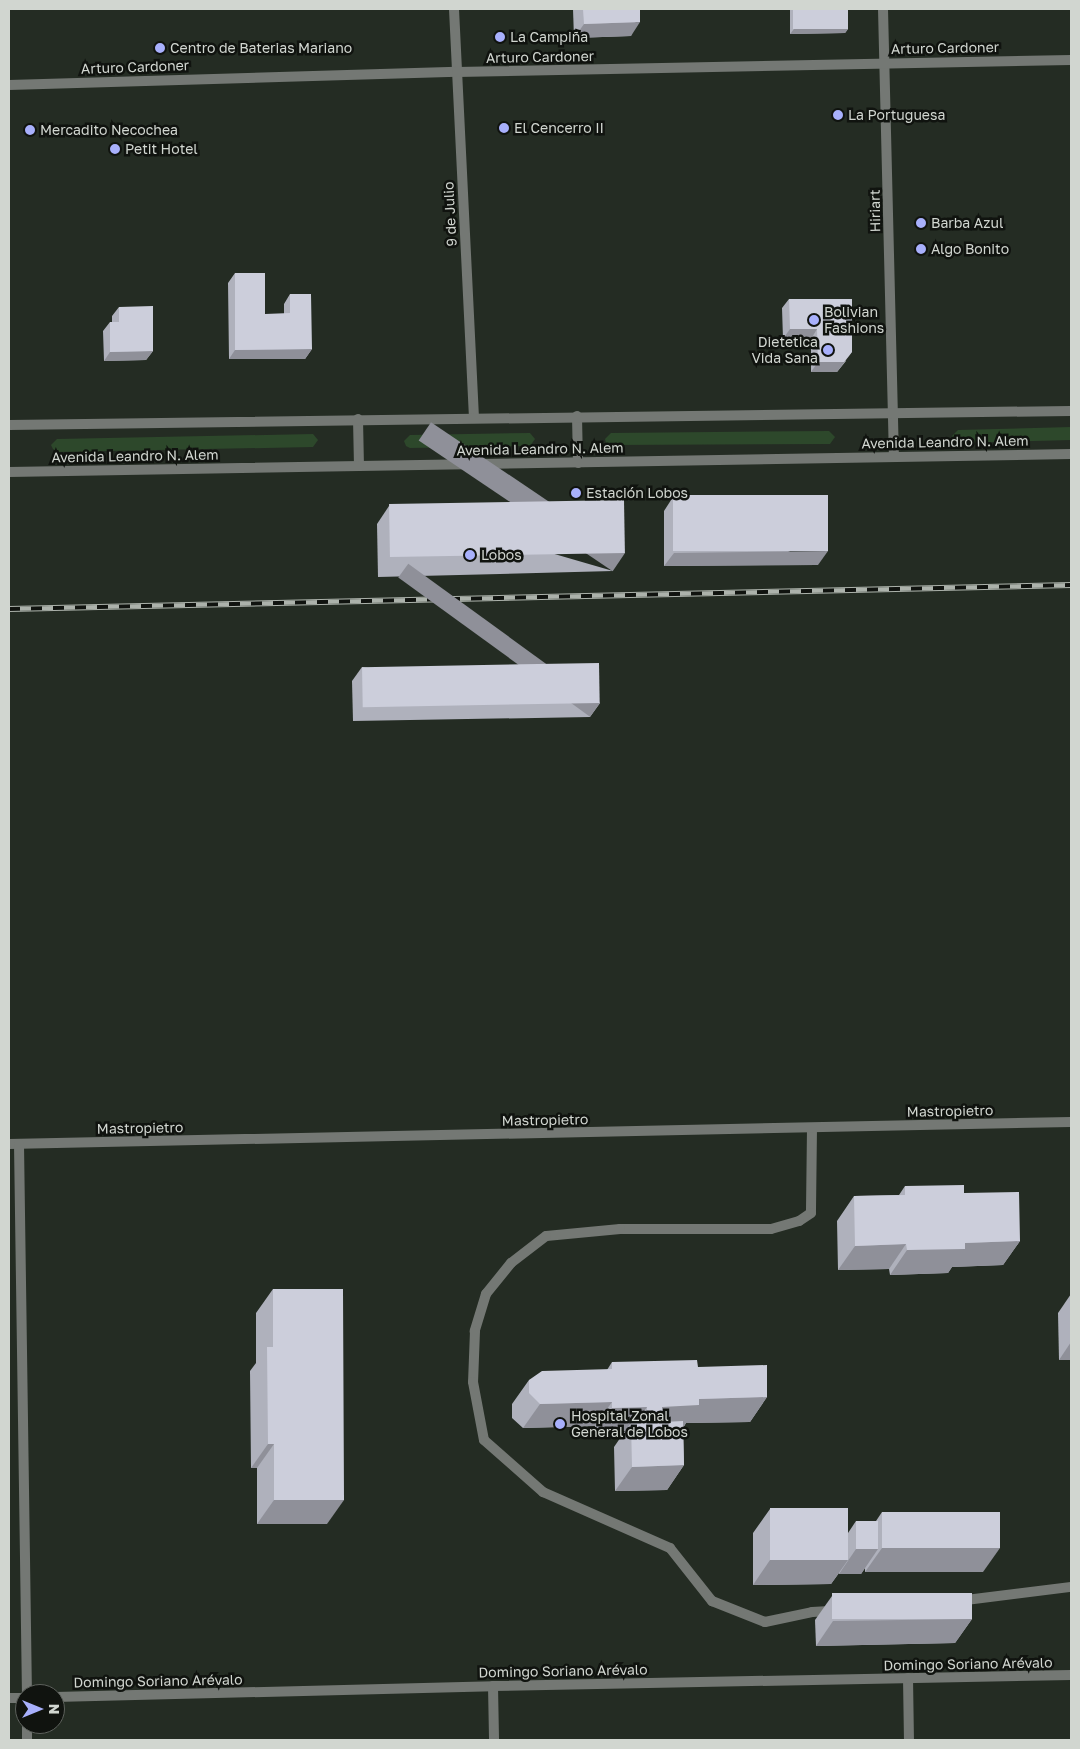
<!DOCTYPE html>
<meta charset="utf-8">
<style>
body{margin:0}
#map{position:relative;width:1080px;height:1749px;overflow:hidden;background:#242c23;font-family:"Golos Text",sans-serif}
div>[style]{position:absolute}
.green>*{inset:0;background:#2d482b}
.service>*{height:10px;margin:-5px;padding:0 5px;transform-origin:5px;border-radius:5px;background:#747874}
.minor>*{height:10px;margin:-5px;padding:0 5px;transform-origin:5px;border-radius:5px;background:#747874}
.rail>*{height:5.5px;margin-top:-2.75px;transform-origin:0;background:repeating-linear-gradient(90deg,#10130f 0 11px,#acb2ab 0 22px);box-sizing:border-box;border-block:1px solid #acb2ab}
.wall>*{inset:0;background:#afb1bc}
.shaded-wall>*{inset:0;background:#8f9099;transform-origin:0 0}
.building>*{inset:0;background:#cccedb;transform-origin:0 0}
.dots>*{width:14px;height:14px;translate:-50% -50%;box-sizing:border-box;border:2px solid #10130f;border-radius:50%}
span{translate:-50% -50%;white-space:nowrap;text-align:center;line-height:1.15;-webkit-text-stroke:5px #10130f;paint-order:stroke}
.poi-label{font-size:14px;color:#d1d6d0}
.left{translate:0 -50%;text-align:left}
.right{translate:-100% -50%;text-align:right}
.street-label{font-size:14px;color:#d1d6d0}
.frame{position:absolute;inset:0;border:10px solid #d1d6d0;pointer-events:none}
.north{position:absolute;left:15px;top:1684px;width:50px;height:50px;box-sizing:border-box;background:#10130f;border:1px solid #5d615c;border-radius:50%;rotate:90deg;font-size:14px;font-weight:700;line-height:20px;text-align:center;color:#d1d6d0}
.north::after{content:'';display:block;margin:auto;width:18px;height:22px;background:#a8b0fc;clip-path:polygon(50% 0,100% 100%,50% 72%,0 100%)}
</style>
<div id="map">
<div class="green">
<i style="clip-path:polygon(1071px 427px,1071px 440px,958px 443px,953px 441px,952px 436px,958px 430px)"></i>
<i style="clip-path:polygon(829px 431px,835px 437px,830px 444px,611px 445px,606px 443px,605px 439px,611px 433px)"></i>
<i style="clip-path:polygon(530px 433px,535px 439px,530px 446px,410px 448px,406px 446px,404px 441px,410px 435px)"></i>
<i style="clip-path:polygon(313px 434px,318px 440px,313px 447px,58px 452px,53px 449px,51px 445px,57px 439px)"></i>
</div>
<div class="service">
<i style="left:812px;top:1128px;width:85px;rotate:90.7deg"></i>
<i style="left:811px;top:1213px;width:14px;rotate:146deg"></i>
<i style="left:799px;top:1221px;width:29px;rotate:164deg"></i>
<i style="left:771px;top:1229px;width:151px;rotate:180deg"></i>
<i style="left:620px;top:1229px;width:74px;rotate:174.6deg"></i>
<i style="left:546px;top:1236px;width:44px;rotate:142.4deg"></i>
<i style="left:511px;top:1263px;width:40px;rotate:129deg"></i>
<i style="left:486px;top:1294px;width:39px;rotate:107deg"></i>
<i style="left:475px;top:1331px;width:51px;rotate:92.2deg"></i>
<i style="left:473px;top:1382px;width:59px;rotate:79.3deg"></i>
<i style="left:484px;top:1440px;width:79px;rotate:41.4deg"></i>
<i style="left:543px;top:1492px;width:139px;rotate:23.8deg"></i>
<i style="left:670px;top:1548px;width:68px;rotate:51.6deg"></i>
<i style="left:712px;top:1601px;width:57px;rotate:21.6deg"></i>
<i style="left:765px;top:1622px;width:48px;rotate:-12deg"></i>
<i style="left:812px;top:1612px;width:22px;rotate:-3deg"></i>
<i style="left:958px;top:1601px;width:114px;rotate:-7.1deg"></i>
</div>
<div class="minor">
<i style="left:454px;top:9px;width:409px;rotate:87.2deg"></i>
<i style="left:883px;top:9px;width:447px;rotate:88.6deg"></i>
<i style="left:9px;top:85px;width:448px;rotate:-1.7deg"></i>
<i style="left:457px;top:72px;width:614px;rotate:-1.12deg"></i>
<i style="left:577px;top:416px;width:47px;rotate:88.8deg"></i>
<i style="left:358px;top:419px;width:47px;rotate:88.8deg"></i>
<i style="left:9px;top:425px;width:1062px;rotate:-0.76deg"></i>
<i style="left:9px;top:472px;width:1062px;rotate:-0.97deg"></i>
<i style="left:9px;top:1144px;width:1062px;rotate:-1.19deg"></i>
<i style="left:19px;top:1144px;width:550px;rotate:89.17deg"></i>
<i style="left:908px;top:1678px;width:62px;rotate:89.1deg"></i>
<i style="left:493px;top:1686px;width:54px;rotate:88.9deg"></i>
<i style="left:55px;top:1697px;width:438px;rotate:-1.4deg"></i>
<i style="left:493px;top:1686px;width:578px;rotate:-1.09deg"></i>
<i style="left:9px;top:1698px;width:16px"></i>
<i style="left:27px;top:1724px;width:16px;rotate:90deg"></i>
</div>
<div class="rail">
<i style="left:9px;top:609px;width:1062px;rotate:-1.29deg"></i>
</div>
<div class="wall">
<i style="clip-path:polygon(573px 9px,640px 9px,631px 36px,574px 38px)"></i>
<i style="clip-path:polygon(790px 9px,848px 9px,848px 29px,845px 33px,790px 34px)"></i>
<i style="clip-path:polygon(235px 273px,265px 314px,284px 314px,284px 304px,290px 294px,312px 349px,305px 359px,229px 359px,228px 283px)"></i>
<i style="clip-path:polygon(789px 299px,846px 361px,837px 372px,811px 372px,811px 339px,783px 339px,782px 308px)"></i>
<i style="clip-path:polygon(119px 307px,153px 351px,146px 360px,104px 361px,103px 331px,110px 322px,112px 322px,112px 316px)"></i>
<i style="clip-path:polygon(673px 497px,818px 565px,664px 566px,664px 511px)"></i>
<i style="clip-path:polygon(389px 506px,613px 571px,378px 577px,377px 524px)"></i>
<i style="clip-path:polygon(362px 667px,600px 703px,590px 717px,353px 721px,352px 681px)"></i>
<i style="clip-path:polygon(905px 1186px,964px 1193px,1020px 1241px,1003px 1265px,952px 1267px,948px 1273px,890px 1275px,889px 1269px,838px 1270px,837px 1221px,854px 1196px,899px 1195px)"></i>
<i style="clip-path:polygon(273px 1289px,327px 1524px,257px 1524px,257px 1468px,251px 1468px,250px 1371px,256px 1363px,256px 1313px)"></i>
<i style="clip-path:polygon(1071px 1294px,1071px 1360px,1059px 1360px,1058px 1313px)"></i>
<i style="clip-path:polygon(612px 1362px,698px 1367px,767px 1397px,750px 1422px,686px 1423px,683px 1428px,684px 1465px,667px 1490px,615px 1491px,614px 1447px,625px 1431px,595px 1432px,595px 1426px,523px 1428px,512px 1418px,512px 1404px,529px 1380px,607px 1370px)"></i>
<i style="clip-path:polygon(770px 1509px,848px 1533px,856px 1521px,876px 1521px,882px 1512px,983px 1572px,865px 1572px,865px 1568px,861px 1574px,839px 1574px,839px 1573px,831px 1584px,753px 1585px,753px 1533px)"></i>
<i style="clip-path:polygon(832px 1596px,972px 1619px,955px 1643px,816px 1646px,815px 1620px)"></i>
</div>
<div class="shaded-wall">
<i style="clip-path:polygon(640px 22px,631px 36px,574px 38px,584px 24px)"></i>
<i style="clip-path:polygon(794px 29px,848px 29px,845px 33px,790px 34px)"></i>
<i style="clip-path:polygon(790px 329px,817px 329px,811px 339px,783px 339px)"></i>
<i style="clip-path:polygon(312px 349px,305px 359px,229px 359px,235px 350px)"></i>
<i style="clip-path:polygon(153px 351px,146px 360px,104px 361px,110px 352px)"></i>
<i style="clip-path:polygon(852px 352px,837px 372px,811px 372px,818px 362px)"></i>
<i style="clip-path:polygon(828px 551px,818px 565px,664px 566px,674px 553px)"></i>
<i style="left:625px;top:553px;width:22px;height:234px;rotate:124deg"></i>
<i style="left:600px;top:703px;width:17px;height:237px;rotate:126deg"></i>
<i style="clip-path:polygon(1020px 1241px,1003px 1265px,952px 1267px,948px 1273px,890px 1275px,907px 1250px,965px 1243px)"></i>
<i style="clip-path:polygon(906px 1244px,889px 1269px,838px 1270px,855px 1246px)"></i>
<i style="clip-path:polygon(1071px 1342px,1071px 1360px,1059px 1360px)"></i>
<i style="clip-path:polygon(767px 1397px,750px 1422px,686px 1423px,682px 1430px,645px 1431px,662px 1407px,699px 1399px)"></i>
<i style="clip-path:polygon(612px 1402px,595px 1426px,523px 1428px,540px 1404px)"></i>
<i style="clip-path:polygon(647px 1407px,631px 1429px,631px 1423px,625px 1431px,595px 1432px,612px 1408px)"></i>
<i style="clip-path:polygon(268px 1444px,274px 1444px,257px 1468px,251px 1468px)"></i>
<i style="clip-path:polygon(684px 1465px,667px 1490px,615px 1491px,632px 1467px)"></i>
<i style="clip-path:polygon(274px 1500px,344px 1500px,327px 1524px,257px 1524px)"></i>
<i style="clip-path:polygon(882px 1548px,1000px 1548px,983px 1572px,865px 1572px)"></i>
<i style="clip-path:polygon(856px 1549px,878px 1549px,861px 1574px,839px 1574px)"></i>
<i style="clip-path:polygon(770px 1560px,848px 1560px,831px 1584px,753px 1585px)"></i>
<i style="clip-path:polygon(972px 1619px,955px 1643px,816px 1646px,833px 1621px)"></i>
</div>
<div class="building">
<i style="clip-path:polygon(583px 9px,640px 9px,640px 22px,584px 24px)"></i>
<i style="left:793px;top:9px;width:55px;height:20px"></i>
<i style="clip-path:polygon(235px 273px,265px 273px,265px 314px,290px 313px,290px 294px,311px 294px,312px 349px,235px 350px)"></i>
<i style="clip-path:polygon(789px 299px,852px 299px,852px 352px,844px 362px,818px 362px,817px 329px,790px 329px)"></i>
<i style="clip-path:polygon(153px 306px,153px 351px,110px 352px,110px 322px,119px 322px,119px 307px)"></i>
<i style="left:828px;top:495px;width:56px;height:155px;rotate:90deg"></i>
<i style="left:624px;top:500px;width:53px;height:235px;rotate:89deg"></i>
<i style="left:599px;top:663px;width:40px;height:237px;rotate:89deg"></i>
<i style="clip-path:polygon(964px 1185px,964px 1193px,1019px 1192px,1020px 1241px,965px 1243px,965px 1249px,907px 1250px,906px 1244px,855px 1246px,854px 1196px,905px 1195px,905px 1186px)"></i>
<i style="clip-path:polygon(273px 1289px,343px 1289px,344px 1500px,274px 1500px,274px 1444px,268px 1444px,267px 1347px,273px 1347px)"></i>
<i style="clip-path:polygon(697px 1360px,698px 1367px,767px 1365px,767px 1397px,699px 1399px,699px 1405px,662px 1407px,663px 1422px,683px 1421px,684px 1465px,632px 1467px,631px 1423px,647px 1422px,647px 1407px,612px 1408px,612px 1402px,540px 1404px,529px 1393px,529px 1380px,542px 1371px,612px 1369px,612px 1362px)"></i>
<i style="left:848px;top:1508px;width:52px;height:78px;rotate:90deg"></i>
<i style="left:882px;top:1512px;width:118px;height:36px"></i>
<i style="left:856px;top:1521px;width:22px;height:28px"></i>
<i style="left:972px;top:1593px;width:26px;height:140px;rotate:90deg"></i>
</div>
<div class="dots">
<i style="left:500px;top:37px;background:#a8b0fc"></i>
<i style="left:160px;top:48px;background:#a8b0fc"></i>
<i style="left:838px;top:115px;background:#a8b0fc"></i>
<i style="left:504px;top:128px;background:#a8b0fc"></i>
<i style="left:30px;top:130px;background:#a8b0fc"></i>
<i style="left:115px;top:149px;background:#a8b0fc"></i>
<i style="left:921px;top:223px;background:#a8b0fc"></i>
<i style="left:921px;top:249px;background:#a8b0fc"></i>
<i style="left:814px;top:320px;background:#a8b0fc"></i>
<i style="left:828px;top:350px;background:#a8b0fc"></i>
<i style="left:576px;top:493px;background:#a8b0fc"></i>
<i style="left:470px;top:555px;background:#a8b0fc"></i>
<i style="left:560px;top:1424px;background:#a8b0fc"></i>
</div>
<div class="poi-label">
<span class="left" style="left:510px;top:37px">La Campiña</span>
<span class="left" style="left:170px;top:48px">Centro de Baterias Mariano</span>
<span class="left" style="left:848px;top:115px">La Portuguesa</span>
<span class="left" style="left:514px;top:128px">El Cencerro II</span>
<span class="left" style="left:40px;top:130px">Mercadito Necochea</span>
<span class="left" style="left:125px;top:149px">Petit Hotel</span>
<span class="left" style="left:931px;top:223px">Barba Azul</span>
<span class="left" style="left:931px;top:249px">Algo Bonito</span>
<span class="left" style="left:824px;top:320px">Bolivian<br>Fashions</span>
<span class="right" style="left:818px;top:350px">Dietetica<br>Vida Sana</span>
<span class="left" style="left:586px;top:493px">Estación Lobos</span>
<span class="left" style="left:481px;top:555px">Lobos</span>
<span class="left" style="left:571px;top:1424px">Hospital Zonal<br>General de Lobos</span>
</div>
<div class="street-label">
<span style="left:945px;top:48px;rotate:-1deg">Arturo Cardoner</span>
<span style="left:540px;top:57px;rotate:-1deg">Arturo Cardoner</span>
<span style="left:135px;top:67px;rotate:-2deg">Arturo Cardoner</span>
<span style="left:875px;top:211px;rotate:-91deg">Hiriart</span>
<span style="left:450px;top:214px;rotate:-93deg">9 de Julio</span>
<span style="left:945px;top:442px;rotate:-1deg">Avenida Leandro N. Alem</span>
<span style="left:540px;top:449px;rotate:-1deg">Avenida Leandro N. Alem</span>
<span style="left:135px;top:456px;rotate:-1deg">Avenida Leandro N. Alem</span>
<span style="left:950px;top:1111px;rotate:-1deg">Mastropietro</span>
<span style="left:545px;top:1120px;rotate:-1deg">Mastropietro</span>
<span style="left:140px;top:1128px;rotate:-1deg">Mastropietro</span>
<span style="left:968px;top:1664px;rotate:-1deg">Domingo Soriano Arévalo</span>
<span style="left:563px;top:1671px;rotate:-1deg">Domingo Soriano Arévalo</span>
<span style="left:158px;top:1681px;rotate:-1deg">Domingo Soriano Arévalo</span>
</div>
<div class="frame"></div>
<div class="north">N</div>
</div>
